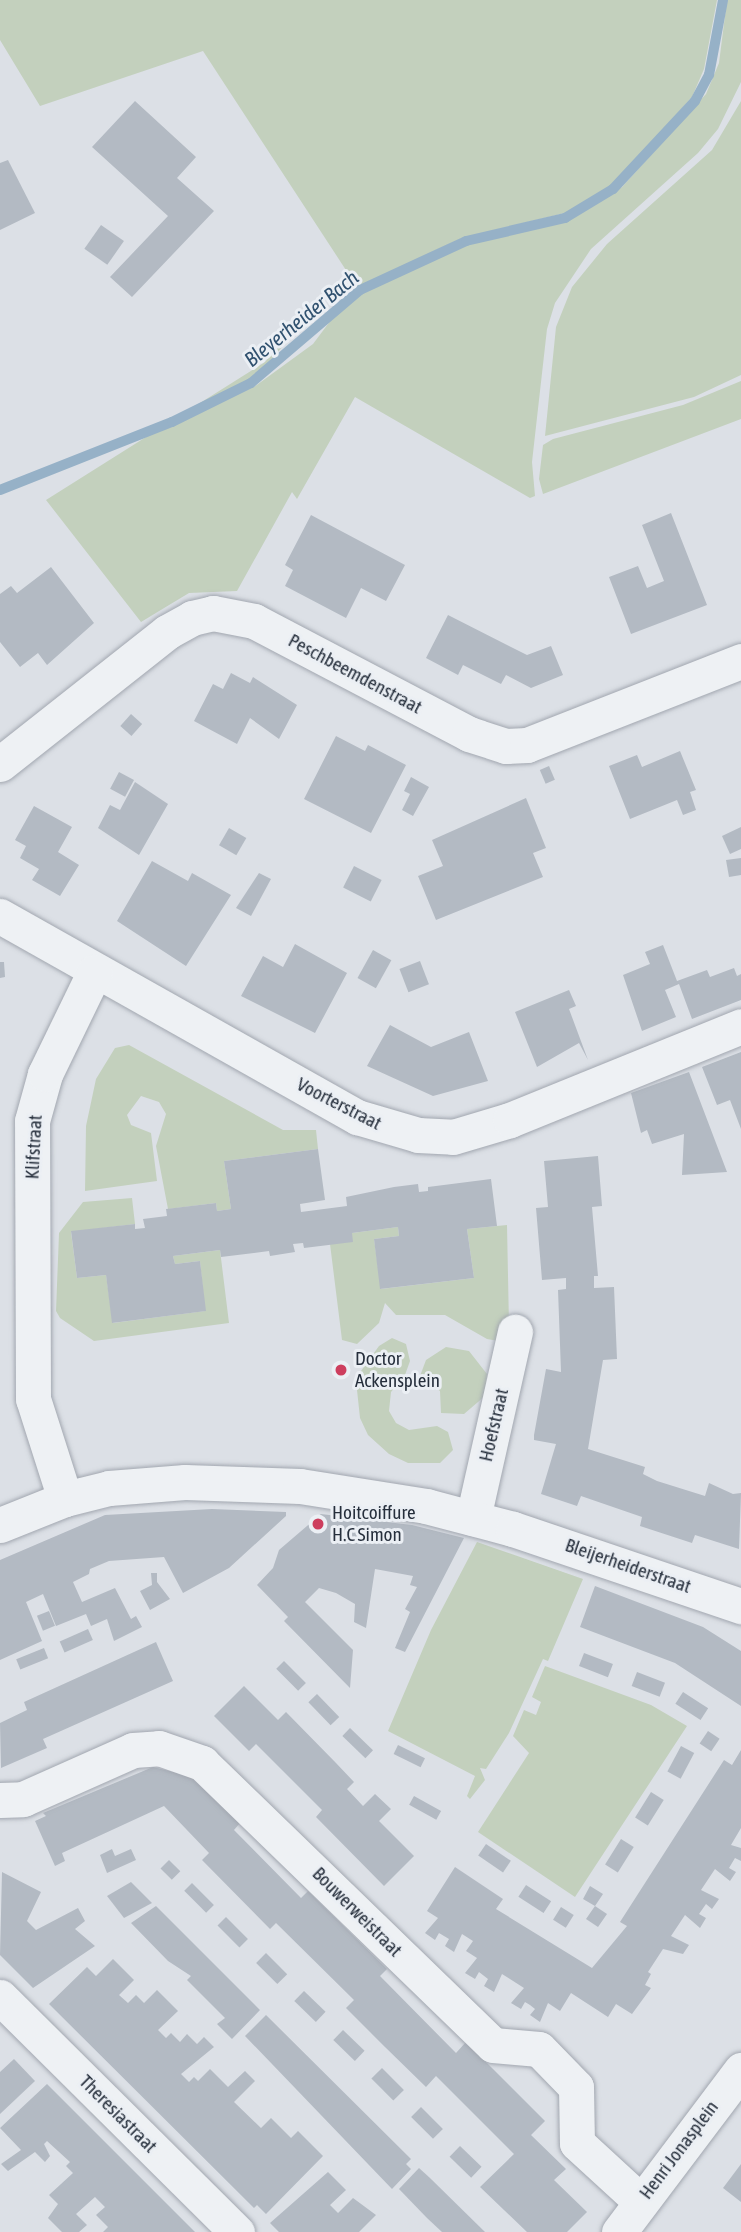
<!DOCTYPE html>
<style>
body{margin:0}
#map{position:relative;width:741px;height:2232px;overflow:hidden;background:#dce0e6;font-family:"Asap Condensed",sans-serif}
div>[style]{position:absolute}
.green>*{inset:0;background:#c3d0bd}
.stream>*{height:10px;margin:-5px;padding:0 5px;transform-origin:5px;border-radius:5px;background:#96b1c7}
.building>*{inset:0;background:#b3bac3;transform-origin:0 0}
.roads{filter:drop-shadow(0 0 2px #a2a7b0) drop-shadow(0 0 2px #a2a7b0)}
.minor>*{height:35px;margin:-17.5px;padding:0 17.5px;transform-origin:17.5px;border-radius:17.5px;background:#eef1f4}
.dots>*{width:19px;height:19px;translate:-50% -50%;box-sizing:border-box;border:4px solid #ebeff4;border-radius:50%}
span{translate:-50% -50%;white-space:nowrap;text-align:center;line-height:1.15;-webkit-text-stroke:6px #ebeff4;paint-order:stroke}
.street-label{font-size:19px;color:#262f3c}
.poi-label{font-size:19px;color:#262f3c}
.left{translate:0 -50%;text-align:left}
.water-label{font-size:21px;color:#30516f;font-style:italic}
</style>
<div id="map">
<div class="green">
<i style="clip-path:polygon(0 0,717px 0,704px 69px,692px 97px,616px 182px,569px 212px,462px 238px,357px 287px,203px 51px,40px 106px,0 40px)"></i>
<i style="clip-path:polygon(727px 0,741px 0,741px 82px,718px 129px,698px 153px,591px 249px,555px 303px,547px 329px,532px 462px,535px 496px,530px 498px,355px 397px,297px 499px,292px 492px,237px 591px,189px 593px,141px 622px,46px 500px,265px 362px,314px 302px,329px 293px,249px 385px,254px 387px,313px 344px,337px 312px,361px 294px,468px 244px,564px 222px,622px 187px,706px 94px,719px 63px)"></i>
<i style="clip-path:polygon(741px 101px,741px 375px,694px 397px,545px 436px,556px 327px,572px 287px,607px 244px,712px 150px)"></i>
<i style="clip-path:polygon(741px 381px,741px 419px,543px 494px,539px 479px,543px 445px,553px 439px,683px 405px)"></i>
<i style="clip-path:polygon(129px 1045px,283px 1130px,316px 1130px,318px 1149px,224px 1161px,231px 1209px,217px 1211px,216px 1203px,168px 1209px,156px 1146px,166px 1114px,159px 1102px,141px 1096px,127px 1115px,131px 1125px,151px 1133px,157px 1181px,85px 1191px,86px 1126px,96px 1079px,115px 1048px)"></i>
<i style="clip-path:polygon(132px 1198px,135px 1224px,71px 1232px,77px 1278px,106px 1275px,113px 1323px,205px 1311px,200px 1261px,175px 1264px,173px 1256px,220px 1250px,229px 1323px,94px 1341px,60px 1318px,56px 1311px,59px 1233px,83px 1202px)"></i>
<i style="clip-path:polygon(507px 1225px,509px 1326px,499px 1341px,487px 1339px,445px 1315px,396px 1315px,385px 1303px,379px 1323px,357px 1344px,342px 1340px,330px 1244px,352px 1233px,398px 1227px,399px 1236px,374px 1239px,381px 1289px,474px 1278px,467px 1229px)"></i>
<i style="clip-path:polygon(392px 1338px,406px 1344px,410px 1361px,405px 1375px,391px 1392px,389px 1411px,396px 1423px,409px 1430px,437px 1426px,448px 1432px,453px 1450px,440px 1463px,408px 1463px,389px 1454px,368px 1435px,360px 1418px,357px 1390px,361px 1371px,379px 1346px)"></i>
<i style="clip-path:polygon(446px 1347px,469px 1351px,487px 1374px,485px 1396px,464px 1414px,441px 1413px,440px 1391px,420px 1376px,426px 1360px)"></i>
<i style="clip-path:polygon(477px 1542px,583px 1579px,548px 1661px,543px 1659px,509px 1733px,486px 1769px,480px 1768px,485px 1780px,470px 1799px,467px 1796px,475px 1776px,388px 1731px,431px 1630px)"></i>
<i style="clip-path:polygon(545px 1666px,651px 1705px,687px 1726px,575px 1897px,478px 1832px,529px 1753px,513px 1736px,524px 1710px,536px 1715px,541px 1702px,532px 1697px)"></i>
</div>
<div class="stream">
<i style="left:0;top:490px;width:185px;rotate:-21.6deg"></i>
<i style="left:172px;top:422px;width:88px;rotate:-26.3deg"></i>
<i style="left:251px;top:383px;width:143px;rotate:-40.5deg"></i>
<i style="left:360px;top:290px;width:117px;rotate:-24.8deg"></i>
<i style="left:466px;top:241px;width:102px;rotate:-13.1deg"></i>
<i style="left:565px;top:218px;width:56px;rotate:-31.1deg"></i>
<i style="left:613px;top:189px;width:120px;rotate:-47deg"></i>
<i style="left:695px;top:101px;width:30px;rotate:-62deg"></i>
<i style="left:709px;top:75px;width:76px;rotate:-79.4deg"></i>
</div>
<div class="building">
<i style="clip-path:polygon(135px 101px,196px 157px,177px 178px,214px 211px,132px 297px,110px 277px,168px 216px,92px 147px)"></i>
<i style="clip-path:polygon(8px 160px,35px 213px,0 230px,0 163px)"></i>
<i style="left:101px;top:225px;width:28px;height:29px;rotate:35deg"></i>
<i style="clip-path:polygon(671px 513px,707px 605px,631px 634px,609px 577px,638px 566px,647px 588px,664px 581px,642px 525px)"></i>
<i style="clip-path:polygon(311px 515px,405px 565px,386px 601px,361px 588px,346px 618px,285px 586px,293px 570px,285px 565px)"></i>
<i style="clip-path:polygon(51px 567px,94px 623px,47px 665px,38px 653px,20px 667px,0 642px,0 594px,11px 586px,17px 593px)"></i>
<i style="clip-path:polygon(448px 615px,527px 655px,551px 646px,563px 675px,531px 688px,506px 675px,501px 684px,463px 665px,458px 675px,426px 658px)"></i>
<i style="clip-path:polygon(231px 673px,250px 683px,253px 677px,297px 705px,279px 739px,250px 718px,237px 744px,194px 721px,213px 684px,223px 689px)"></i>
<i style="left:131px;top:714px;width:15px;height:16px;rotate:42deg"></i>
<i style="clip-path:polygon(336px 736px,365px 751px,368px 745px,406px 765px,371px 833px,304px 799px)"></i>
<i style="clip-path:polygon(680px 751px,696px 790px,690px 792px,696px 810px,683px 815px,677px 800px,630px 819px,609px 766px,637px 755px,642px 767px)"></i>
<i style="left:549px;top:766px;width:15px;height:10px;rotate:67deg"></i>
<i style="left:119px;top:772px;width:17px;height:19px;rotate:28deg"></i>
<i style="clip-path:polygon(411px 777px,429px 787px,413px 816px,402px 810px,410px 794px,404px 791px)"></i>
<i style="clip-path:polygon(135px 782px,168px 804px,139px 855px,98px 828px,110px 805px,120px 810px)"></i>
<i style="clip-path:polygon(526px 798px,546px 848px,533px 853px,543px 877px,436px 920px,418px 876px,443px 866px,432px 840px)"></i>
<i style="clip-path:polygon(34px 806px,72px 827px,58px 852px,79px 865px,60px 896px,32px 880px,39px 869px,20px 858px,26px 846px,15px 840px)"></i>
<i style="clip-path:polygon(741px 827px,741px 849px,730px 854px,722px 836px)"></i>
<i style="left:229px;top:828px;width:20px;height:20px;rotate:30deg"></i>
<i style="clip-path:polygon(741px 858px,741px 875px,729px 877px,726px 860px)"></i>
<i style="clip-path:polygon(152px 861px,188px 881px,192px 873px,231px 895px,186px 966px,117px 921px)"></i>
<i style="left:354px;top:866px;width:31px;height:24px;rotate:27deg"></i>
<i style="clip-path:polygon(259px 873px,271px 879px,251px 916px,236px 908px)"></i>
<i style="clip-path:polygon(295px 944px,347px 973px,315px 1033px,241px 996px,263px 956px,283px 967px)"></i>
<i style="clip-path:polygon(663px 945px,677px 981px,707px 970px,710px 977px,734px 968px,737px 976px,741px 974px,741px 1000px,692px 1019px,679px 984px,665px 990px,676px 1017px,642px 1031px,623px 975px,650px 964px,645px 952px)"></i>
<i style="left:373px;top:950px;width:21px;height:32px;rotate:29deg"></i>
<i style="left:420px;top:961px;width:25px;height:22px;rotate:69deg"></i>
<i style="clip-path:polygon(0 962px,4px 962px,5px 977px,0 978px)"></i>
<i style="clip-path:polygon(569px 990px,576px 1006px,569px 1009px,588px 1060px,579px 1043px,537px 1067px,515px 1012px)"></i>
<i style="clip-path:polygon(390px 1025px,431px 1047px,469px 1032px,488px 1081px,433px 1096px,367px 1066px)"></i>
<i style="clip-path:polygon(741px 1052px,741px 1129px,730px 1100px,717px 1105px,702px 1067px)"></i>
<i style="clip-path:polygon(689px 1072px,727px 1172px,682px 1175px,684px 1134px,652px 1144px,647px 1130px,641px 1133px,631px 1093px)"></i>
<i style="clip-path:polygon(318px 1149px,325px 1200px,300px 1204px,301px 1212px,347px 1206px,346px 1197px,394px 1187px,418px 1184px,419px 1192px,428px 1191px,428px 1187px,491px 1179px,497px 1226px,467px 1229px,474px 1278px,380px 1289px,374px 1239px,399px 1236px,398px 1227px,352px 1233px,353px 1242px,304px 1248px,303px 1243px,293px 1244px,295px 1252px,270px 1256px,269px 1251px,221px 1257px,220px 1250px,173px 1256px,175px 1264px,200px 1261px,206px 1311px,112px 1323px,106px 1275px,77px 1278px,71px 1231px,135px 1224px,135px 1229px,145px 1228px,143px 1219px,167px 1216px,166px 1209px,216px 1203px,217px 1211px,231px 1209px,224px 1161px)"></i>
<i style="clip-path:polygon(598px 1156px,602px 1206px,592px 1207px,598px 1276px,594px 1276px,594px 1288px,614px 1287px,617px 1359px,603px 1360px,588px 1449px,645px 1467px,643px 1474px,657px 1481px,705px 1496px,709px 1483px,733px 1494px,741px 1493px,739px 1549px,695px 1535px,692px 1543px,640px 1526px,642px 1517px,581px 1496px,577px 1506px,541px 1494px,556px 1444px,534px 1440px,534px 1435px,546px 1369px,561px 1372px,558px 1290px,566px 1289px,566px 1278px,542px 1280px,536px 1208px,548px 1207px,544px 1161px)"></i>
<i style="clip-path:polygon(212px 1509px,286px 1512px,286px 1516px,229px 1568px,183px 1593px,164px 1557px,109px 1561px,90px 1569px,89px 1574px,73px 1582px,82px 1602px,115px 1588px,131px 1619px,136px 1616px,142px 1627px,114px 1641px,107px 1619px,91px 1626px,86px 1614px,56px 1626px,43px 1594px,26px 1602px,42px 1641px,0 1660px,0 1560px,105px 1515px)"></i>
<i style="clip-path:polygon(321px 1514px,412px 1525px,464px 1538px,405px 1652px,395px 1648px,410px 1612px,405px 1609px,417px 1587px,410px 1585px,413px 1576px,375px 1569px,366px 1628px,354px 1622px,355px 1604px,336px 1593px,319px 1588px,305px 1602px,353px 1650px,350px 1688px,284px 1621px,288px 1617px,257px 1585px,273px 1568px,279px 1550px)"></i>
<i style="clip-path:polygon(151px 1573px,157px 1573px,157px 1582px,170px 1599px,150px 1610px,140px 1591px,152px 1585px)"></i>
<i style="clip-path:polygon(595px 1586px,703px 1627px,741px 1651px,741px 1706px,675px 1663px,580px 1627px)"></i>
<i style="left:49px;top:1611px;width:16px;height:13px;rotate:68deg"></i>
<i style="left:88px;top:1629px;width:12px;height:31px;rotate:66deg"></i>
<i style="clip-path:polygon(156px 1642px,173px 1681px,43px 1739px,47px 1748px,1px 1768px,0 1723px,27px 1710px,24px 1702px)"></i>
<i style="left:44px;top:1648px;width:11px;height:30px;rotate:68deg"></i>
<i style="left:584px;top:1653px;width:31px;height:14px;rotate:21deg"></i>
<i style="left:284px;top:1661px;width:31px;height:11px;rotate:45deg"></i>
<i style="left:637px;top:1672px;width:30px;height:15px;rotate:21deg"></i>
<i style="clip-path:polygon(244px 1686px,278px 1720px,286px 1712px,336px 1763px,354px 1782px,347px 1789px,363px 1806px,375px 1794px,391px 1809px,379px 1821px,414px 1856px,384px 1886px,316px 1817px,322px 1810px,256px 1744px,249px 1751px,214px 1716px)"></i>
<i style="left:683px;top:1692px;width:30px;height:14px;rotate:33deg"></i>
<i style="left:317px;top:1694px;width:32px;height:12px;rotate:46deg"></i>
<i style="left:350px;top:1728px;width:32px;height:11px;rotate:44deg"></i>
<i style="left:708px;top:1731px;width:14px;height:15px;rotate:34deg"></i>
<i style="left:398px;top:1745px;width:30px;height:10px;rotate:26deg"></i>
<i style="left:681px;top:1746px;width:15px;height:29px;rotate:28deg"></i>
<i style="clip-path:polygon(741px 1750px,741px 1828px,731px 1845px,741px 1848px,741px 1861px,735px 1858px,729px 1868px,736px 1872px,730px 1881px,715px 1869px,701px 1890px,719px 1899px,712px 1909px,706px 1904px,699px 1914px,706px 1918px,700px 1928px,685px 1915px,671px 1936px,689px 1945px,683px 1954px,663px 1949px,648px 1972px,651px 1974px,645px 1985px,651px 1988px,632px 2014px,616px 2004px,608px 2017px,571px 1993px,560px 2011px,548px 2003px,540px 2022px,530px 2015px,535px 2009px,530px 2005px,525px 2002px,521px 2009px,511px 2003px,524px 1988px,502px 1974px,494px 1992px,484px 1986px,488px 1979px,479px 1972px,475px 1979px,465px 1973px,477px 1958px,466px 1951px,473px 1941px,462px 1934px,454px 1952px,445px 1946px,449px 1939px,439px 1933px,435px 1940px,425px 1933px,438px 1918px,427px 1911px,455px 1867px,503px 1899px,496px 1909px,592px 1968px,627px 1926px,620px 1922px,724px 1760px,732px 1765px)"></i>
<i style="clip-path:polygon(153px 1767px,190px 1776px,205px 1788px,240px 1823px,234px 1830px,301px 1898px,308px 1891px,387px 1969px,380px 1976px,456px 2053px,466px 2042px,545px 2121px,531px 2135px,566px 2169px,554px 2180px,587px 2212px,567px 2232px,527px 2232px,480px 2187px,514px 2154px,436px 2076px,426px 2087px,385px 2047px,346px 2008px,354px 2000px,276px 1923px,270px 1929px,202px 1860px,209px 1853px,164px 1806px,62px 1853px,65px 1861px,55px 1866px,35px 1821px,46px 1816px,43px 1813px)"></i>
<i style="left:651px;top:1792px;width:15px;height:30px;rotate:32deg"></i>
<i style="left:414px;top:1796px;width:31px;height:10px;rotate:29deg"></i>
<i style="left:621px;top:1839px;width:15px;height:30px;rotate:32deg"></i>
<i style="left:486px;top:1844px;width:30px;height:14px;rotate:34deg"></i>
<i style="clip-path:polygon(112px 1849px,115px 1856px,131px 1849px,136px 1860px,107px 1873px,100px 1855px)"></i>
<i style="left:169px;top:1860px;width:16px;height:12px;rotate:45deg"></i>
<i style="clip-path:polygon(2px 1872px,41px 1892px,27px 1921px,36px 1930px,78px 1908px,85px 1921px,75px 1929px,95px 1946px,33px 1988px,0 1955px)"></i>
<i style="clip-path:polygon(131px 1882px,152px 1903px,124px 1918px,107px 1896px)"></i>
<i style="left:192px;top:1883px;width:31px;height:11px;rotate:45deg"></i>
<i style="left:526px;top:1885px;width:30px;height:14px;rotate:33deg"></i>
<i style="clip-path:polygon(590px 1886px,603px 1894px,595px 1906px,607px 1914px,598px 1927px,586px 1919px,595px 1906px,583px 1899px)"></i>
<i style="clip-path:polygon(156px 1906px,260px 2010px,232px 2039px,217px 2024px,225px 2018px,187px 1980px,191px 1976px,168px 1961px,131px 1923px)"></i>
<i style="left:561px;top:1907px;width:15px;height:15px;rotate:32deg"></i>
<i style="left:226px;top:1917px;width:31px;height:12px;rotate:45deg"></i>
<i style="left:266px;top:1953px;width:30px;height:14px;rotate:45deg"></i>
<i style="clip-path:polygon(113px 1959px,134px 1980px,119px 1995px,128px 2003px,136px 1995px,144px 2003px,157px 1990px,178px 2011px,158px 2030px,166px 2038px,171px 2033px,180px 2042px,187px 2034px,197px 2044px,204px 2037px,214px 2047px,181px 2074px,189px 2082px,194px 2077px,198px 2081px,210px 2069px,228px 2087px,245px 2071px,255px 2081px,234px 2102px,261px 2128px,271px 2118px,291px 2138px,298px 2131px,323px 2156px,266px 2214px,257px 2205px,254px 2208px,49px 2004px,87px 1967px,96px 1976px)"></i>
<i style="left:304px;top:1991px;width:30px;height:14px;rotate:44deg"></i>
<i style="clip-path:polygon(266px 2015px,411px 2159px,406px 2164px,411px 2169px,392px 2189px,245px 2036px)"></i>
<i style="left:343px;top:2030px;width:30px;height:14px;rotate:44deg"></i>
<i style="clip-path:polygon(14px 2059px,35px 2081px,0 2114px,0 2072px)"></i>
<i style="left:382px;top:2068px;width:31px;height:15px;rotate:45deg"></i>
<i style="clip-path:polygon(47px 2084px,195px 2232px,103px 2232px,108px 2227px,96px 2215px,105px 2207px,95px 2197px,76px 2214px,87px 2225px,79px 2232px,62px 2232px,48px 2218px,58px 2204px,49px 2195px,73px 2173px,66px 2166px,70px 2162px,47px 2141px,44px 2144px,50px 2156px,45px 2162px,35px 2152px,8px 2171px,1px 2164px,21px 2150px,0 2128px)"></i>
<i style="left:421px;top:2107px;width:31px;height:14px;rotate:45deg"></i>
<i style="left:460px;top:2146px;width:30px;height:15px;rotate:44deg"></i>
<i style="clip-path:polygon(741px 2164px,741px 2202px,723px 2188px)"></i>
<i style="clip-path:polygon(419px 2168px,430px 2178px,485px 2232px,442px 2232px,427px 2218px,399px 2189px)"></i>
<i style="clip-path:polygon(328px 2172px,346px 2190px,330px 2205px,338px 2213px,353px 2198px,376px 2215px,359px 2232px,279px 2232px,270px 2223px)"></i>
</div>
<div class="roads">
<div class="minor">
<i style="left:0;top:764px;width:213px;rotate:-38.3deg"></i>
<i style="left:167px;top:632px;width:29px;rotate:-29deg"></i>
<i style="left:192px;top:618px;width:22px;rotate:-13deg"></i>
<i style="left:213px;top:613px;width:42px;rotate:11deg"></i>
<i style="left:254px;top:621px;width:243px;rotate:27.7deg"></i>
<i style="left:469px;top:734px;width:39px;rotate:18deg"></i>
<i style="left:506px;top:746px;width:21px;rotate:-3deg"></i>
<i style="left:527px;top:745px;width:230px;rotate:-21.4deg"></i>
<i style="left:0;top:916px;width:410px;rotate:29.4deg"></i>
<i style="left:357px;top:1117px;width:64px;rotate:16.4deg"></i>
<i style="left:418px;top:1135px;width:35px;rotate:3deg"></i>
<i style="left:453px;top:1137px;width:59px;rotate:-16.6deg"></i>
<i style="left:510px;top:1120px;width:249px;rotate:-22.1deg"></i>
<i style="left:65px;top:1499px;width:105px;rotate:-107.7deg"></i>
<i style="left:33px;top:1399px;width:278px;rotate:-90.2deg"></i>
<i style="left:32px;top:1121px;width:49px;rotate:-74.5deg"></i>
<i style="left:45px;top:1074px;width:114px;rotate:-64.1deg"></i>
<i style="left:473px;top:1518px;width:191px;rotate:-77.3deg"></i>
<i style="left:0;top:1525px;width:70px;rotate:-21.8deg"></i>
<i style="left:65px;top:1499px;width:45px;rotate:-14deg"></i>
<i style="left:109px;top:1488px;width:76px;rotate:-4.5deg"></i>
<i style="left:185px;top:1482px;width:115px;rotate:2deg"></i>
<i style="left:300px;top:1486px;width:128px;rotate:9deg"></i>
<i style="left:426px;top:1506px;width:90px;rotate:14.8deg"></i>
<i style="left:513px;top:1529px;width:241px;rotate:18.7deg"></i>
<i style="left:0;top:1800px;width:23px;rotate:-2deg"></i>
<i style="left:23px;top:1799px;width:120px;rotate:-24deg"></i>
<i style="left:133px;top:1750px;width:26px;rotate:-4deg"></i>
<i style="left:159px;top:1748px;width:46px;rotate:19.2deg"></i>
<i style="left:202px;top:1763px;width:405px;rotate:44.1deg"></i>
<i style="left:493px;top:2045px;width:46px;rotate:5deg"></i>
<i style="left:539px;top:2049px;width:53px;rotate:45.8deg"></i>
<i style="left:576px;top:2087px;width:56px;rotate:89deg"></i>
<i style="left:577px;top:2143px;width:86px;rotate:42.6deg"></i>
<i style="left:0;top:1997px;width:334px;rotate:44.8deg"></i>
<i style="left:619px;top:2232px;width:203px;rotate:-53deg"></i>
</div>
</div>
<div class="dots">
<i style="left:341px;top:1370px;background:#cd3e5e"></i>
<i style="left:318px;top:1524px;background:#cd3e5e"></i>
</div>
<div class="street-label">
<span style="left:355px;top:674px;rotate:28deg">Peschbeemdenstraat</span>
<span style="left:339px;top:1104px;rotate:27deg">Voorterstraat</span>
<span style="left:34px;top:1147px;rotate:-87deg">Klifstraat</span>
<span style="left:494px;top:1425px;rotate:-77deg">Hoefstraat</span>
<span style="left:628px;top:1566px;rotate:19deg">Bleijerheiderstraat</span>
<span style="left:357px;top:1912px;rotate:45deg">Bouwerweistraat</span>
<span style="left:118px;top:2114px;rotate:45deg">Theresiastraat</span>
<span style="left:679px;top:2150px;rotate:-53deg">Henri Jonasplein</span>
</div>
<div class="poi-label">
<span class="left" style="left:355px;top:1370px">Doctor<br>Ackensplein</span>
<span class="left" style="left:332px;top:1524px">Hoitcoiffure<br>H.C Simon</span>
</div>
<div class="water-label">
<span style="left:301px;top:318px;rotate:-39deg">Bleyerheider Bach</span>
</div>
</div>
